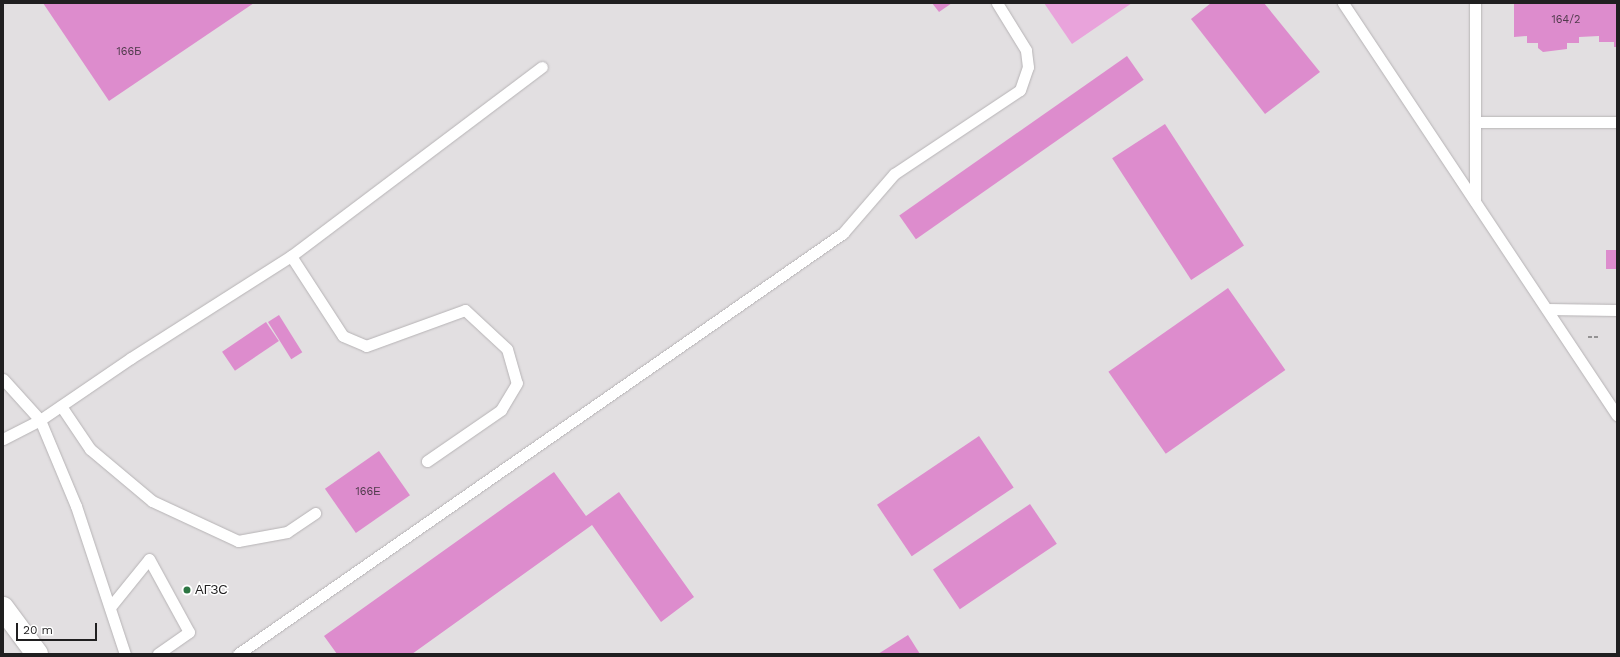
<!DOCTYPE html>
<meta charset="utf-8">
<style>
body{margin:0}
#map{position:relative;width:1620px;height:657px;overflow:hidden;background:#e2dfe1;font-family:"Work Sans",sans-serif}
div>[style]{position:absolute}
.green>*{inset:0;background:#e9a3db}
.building>*{inset:0;background:#dd8ccd;transform-origin:0 0}
.path>*{height:2.5px;margin-top:-1.25px;transform-origin:0;background:repeating-linear-gradient(90deg,#949293 0 4px,transparent 0 6px)}
.roads{filter:drop-shadow(0 0 1px #b6b3b5) drop-shadow(0 0 1px #b6b3b5)}
.lane>*{height:11px;margin:-5.5px;padding:0 5.5px;transform-origin:5.5px;border-radius:5.5px;background:#fff}
.secondary>*{height:22px;margin:-11px;padding:0 11px;transform-origin:11px;border-radius:11px;background:#fff}
.dots>*{width:11px;height:11px;translate:-50% -50%;box-sizing:border-box;border:2px solid #fff;border-radius:50%}
span{translate:-50% -50%;white-space:nowrap;text-align:center;line-height:1.15;-webkit-text-stroke:3px #fff;paint-order:stroke}
.number-label{font-size:11px;color:#4f3a4b}
.number-label span{-webkit-text-stroke-width:0}
.poi-label{font-size:13px;color:#201f20}
.left{translate:0 -50%;text-align:left}
.frame{position:absolute;inset:0;border:4px solid #201f20;pointer-events:none}
.scale{position:absolute;left:16px;top:623px;width:81px;height:18px;box-sizing:border-box;border:2px solid #201f20;border-top:0;padding-left:5px;font-size:12px;line-height:14px;white-space:nowrap;color:#201f20;-webkit-text-stroke:3px #fff;paint-order:stroke}
</style>
<div id="map">
<div class="green">
<i style="clip-path:polygon(1044px 3px,1132px 3px,1072px 44px)"></i>
</div>
<div class="building">
<i style="clip-path:polygon(43px 3px,254px 3px,109px 101px)"></i>
<i style="clip-path:polygon(932px 3px,952px 3px,939px 12px)"></i>
<i style="clip-path:polygon(1211px 3px,1264px 3px,1320px 72px,1265px 114px,1191px 19px)"></i>
<i style="clip-path:polygon(1514px 3px,1617px 3px,1617px 47px,1614px 47px,1614px 42px,1599px 42px,1599px 36px,1579px 37px,1579px 43px,1567px 43px,1567px 49px,1543px 52px,1538px 48px,1538px 43px,1527px 43px,1527px 36px,1514px 37px)"></i>
<i style="left:1127px;top:56px;width:29px;height:278px;rotate:55deg"></i>
<i style="left:1165px;top:124px;width:145px;height:63px;rotate:57deg"></i>
<i style="left:1606px;top:250px;width:11px;height:19px"></i>
<i style="left:1228px;top:288px;width:100px;height:146px;rotate:55deg"></i>
<i style="left:279px;top:315px;width:44px;height:13px;rotate:58deg"></i>
<i style="left:266px;top:322px;width:23px;height:53px;rotate:56deg"></i>
<i style="left:979px;top:436px;width:62px;height:123px;rotate:56deg"></i>
<i style="left:379px;top:451px;width:54px;height:66px;rotate:55deg"></i>
<i style="clip-path:polygon(554px 472px,586px 516px,619px 492px,694px 597px,661px 622px,592px 525px,412px 654px,337px 654px,324px 636px)"></i>
<i style="left:1030px;top:504px;width:48px;height:117px;rotate:56deg"></i>
<i style="clip-path:polygon(908px 635px,920px 654px,878px 654px)"></i>
</div>
<div class="path">
<i style="left:1588px;top:337px;width:12px"></i>
</div>
<div class="roads">
<div class="lane">
<i style="left:1343px;top:3px;width:495px;rotate:56.4deg"></i>
<i style="left:1475px;top:122px;width:142px"></i>
<i style="left:1475px;top:201px;width:198px;rotate:-90deg"></i>
<i style="left:291px;top:256px;width:95px;rotate:57deg"></i>
<i style="left:343px;top:336px;width:25px;rotate:23deg"></i>
<i style="left:366px;top:346px;width:105px;rotate:-20deg"></i>
<i style="left:465px;top:310px;width:57px;rotate:42.9deg"></i>
<i style="left:507px;top:349px;width:35px;rotate:74deg"></i>
<i style="left:517px;top:383px;width:31px;rotate:121deg"></i>
<i style="left:501px;top:410px;width:90px;rotate:145.4deg"></i>
<i style="left:1547px;top:309px;width:70px;rotate:0.8deg"></i>
<i style="left:3px;top:379px;width:55px;rotate:47.9deg"></i>
<i style="left:40px;top:420px;width:110px;rotate:-34.3deg"></i>
<i style="left:131px;top:358px;width:190px;rotate:-32.5deg"></i>
<i style="left:291px;top:256px;width:314px;rotate:-37deg"></i>
<i style="left:61px;top:406px;width:52px;rotate:56deg"></i>
<i style="left:90px;top:449px;width:81px;rotate:40deg"></i>
<i style="left:152px;top:501px;width:95px;rotate:24.9deg"></i>
<i style="left:238px;top:541px;width:50px;rotate:-10.4deg"></i>
<i style="left:287px;top:532px;width:34px;rotate:-34deg"></i>
<i style="left:3px;top:439px;width:42px;rotate:-27.2deg"></i>
<i style="left:40px;top:420px;width:93px;rotate:67.3deg"></i>
<i style="left:76px;top:506px;width:156px;rotate:71.7deg"></i>
<i style="left:111px;top:606px;width:60px;rotate:-51deg"></i>
<i style="left:149px;top:559px;width:83px;rotate:61.3deg"></i>
<i style="left:189px;top:632px;width:38px;rotate:145deg"></i>
<i style="left:238px;top:654px;width:737px;rotate:-34.83deg"></i>
<i style="left:843px;top:233px;width:78px;rotate:-49.2deg"></i>
<i style="left:894px;top:174px;width:151px;rotate:-33.7deg"></i>
<i style="left:1020px;top:90px;width:24px;rotate:-71deg"></i>
<i style="left:1028px;top:67px;width:17px;rotate:-97deg"></i>
<i style="left:1026px;top:50px;width:55px;rotate:-121.7deg"></i>
</div>
<div class="secondary">
<i style="left:3px;top:608px;width:57px;rotate:53.5deg"></i>
</div>
</div>
<div class="dots">
<i style="left:187px;top:590px;background:#2d7643"></i>
</div>
<div class="number-label">
<span style="left:1566px;top:20px">164/2</span>
<span style="left:129px;top:52px">166Б</span>
<span style="left:368px;top:492px">166Е</span>
</div>
<div class="poi-label">
<span class="left" style="left:195px;top:590px">АГЗС</span>
</div>
<div class="frame"></div>
<div class="scale">20 m</div>
</div>
